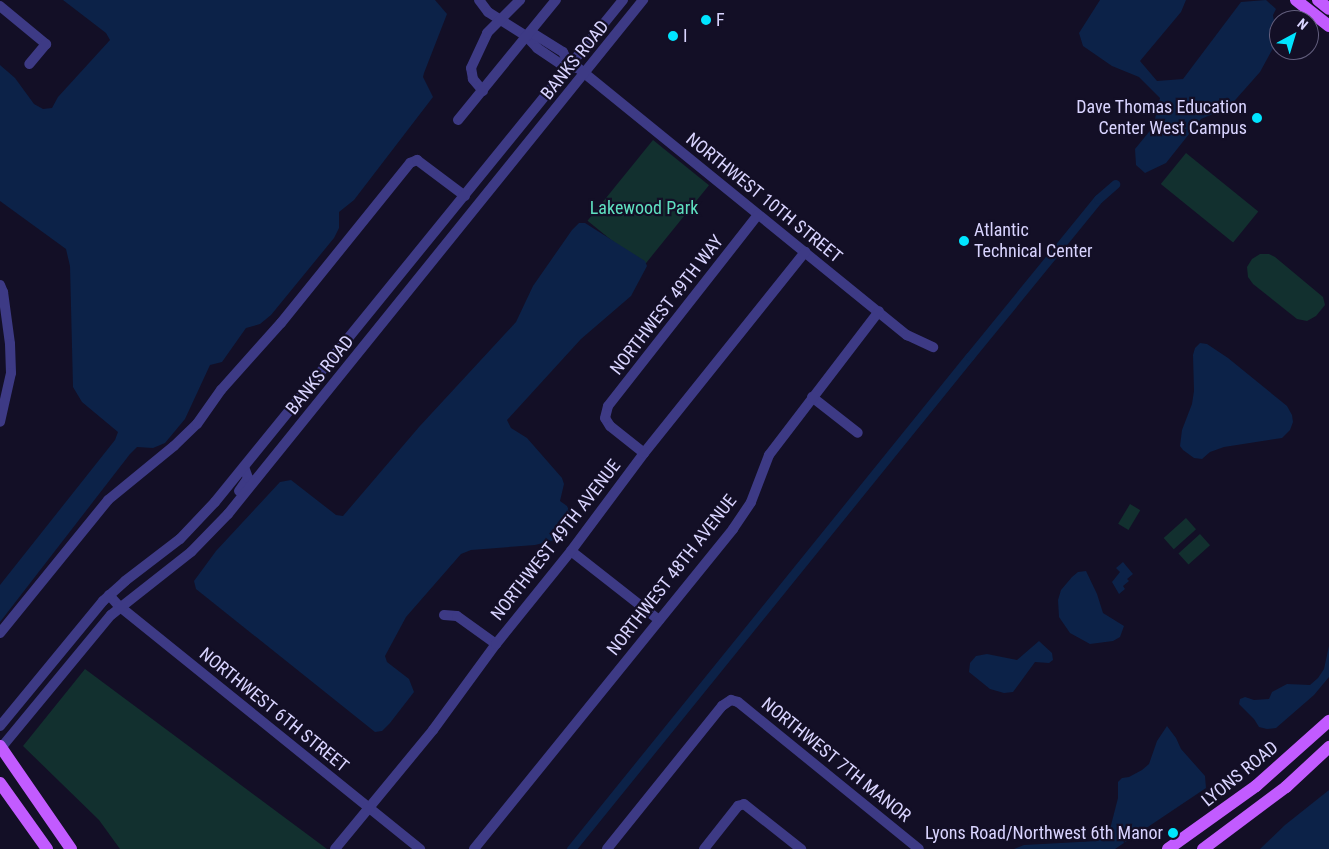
<!DOCTYPE html>
<style>
body{margin:0}
#map{position:relative;width:1329px;height:849px;overflow:hidden;background:#130f26;font-family:"Roboto Condensed",sans-serif}
div>[style]{position:absolute}
.green>*{inset:0;background:#12302f;transform-origin:0 0}
.water>*{inset:0;background:#0c2248}
.canal>*{height:9px;margin:-4.5px;padding:0 4.5px;transform-origin:4.5px;border-radius:4.5px;background:#0c2248}
.minor>*{height:10px;margin:-5px;padding:0 5px;transform-origin:5px;border-radius:5px;background:#3d3a85}
.major>*{height:12px;margin:-6px;padding:0 6px;transform-origin:6px;border-radius:6px;background:#c25bff}
.dots>*{width:14px;height:14px;translate:-50% -50%;box-sizing:border-box;border:2px solid #130f26;border-radius:50%}
span{translate:-50% -50%;white-space:nowrap;text-align:center;line-height:1.15;-webkit-text-stroke:4.5px #130f26;paint-order:stroke}
.poi-label{font-size:18px;color:#d9d4ff}
.left{translate:0 -50%;text-align:left}
.right{translate:-100% -50%;text-align:right}
.street-label{font-size:18px;color:#d9d4ff}
.park-label{font-size:18px;color:#5fe0c0}
.north{position:absolute;left:1269px;top:10px;width:50px;height:50px;box-sizing:border-box;background:#130f26;border:1px solid #625e7d;border-radius:50%;rotate:39deg;font-size:14px;font-weight:700;line-height:20px;text-align:center;color:#d9d4ff}
.north::after{content:'';display:block;margin:auto;width:18px;height:22px;background:#00e5ff;clip-path:polygon(50% 0,100% 100%,50% 72%,0 100%)}
</style>
<div id="map">
<div class="green">
<i style="left:653px;top:140px;width:72px;height:104px;rotate:39deg"></i>
<i style="left:1186px;top:153px;width:93px;height:40px;rotate:39deg"></i>
<i style="clip-path:polygon(1260px 254px,1269px 254px,1275px 257px,1323px 297px,1325px 305px,1316px 316px,1307px 321px,1297px 319px,1253px 284px,1248px 277px,1247px 267px,1252px 259px)"></i>
<i style="left:1130px;top:504px;width:12px;height:23px;rotate:31deg"></i>
<i style="left:1186px;top:518px;width:15px;height:30px;rotate:48deg"></i>
<i style="left:1200px;top:534px;width:15px;height:29px;rotate:48deg"></i>
<i style="clip-path:polygon(85px 669px,327px 849px,120px 849px,99px 820px,23px 746px)"></i>
</div>
<div class="water">
<i style="clip-path:polygon(63px 0,435px 0,447px 14px,424px 73px,423px 77px,433px 97px,354px 200px,339px 212px,339px 228px,334px 238px,271px 315px,260px 324px,246px 328px,222px 362px,210px 365px,185px 419px,165px 443px,153px 448px,137px 447px,130px 454px,0 622px,0 585px,115px 440px,118px 432px,82px 402px,73px 387px,70px 266px,66px 249px,0 201px,0 65px,15px 78px,34px 104px,43px 109px,52px 108px,58px 97px,110px 40px,106px 33px)"></i>
<i style="clip-path:polygon(1100px 0,1186px 0,1181px 12px,1140px 61px,1157px 81px,1183px 79px,1241px 2px,1266px 0,1276px 9px,1273px 15px,1277px 41px,1260px 72px,1229px 107px,1201px 119px,1166px 163px,1145px 173px,1136px 165px,1135px 149px,1153px 127px,1160px 98px,1139px 77px,1112px 66px,1083px 46px,1079px 33px)"></i>
<i style="clip-path:polygon(579px 223px,585px 223px,645px 261px,647px 266px,631px 296px,581px 339px,507px 420px,511px 428px,527px 438px,562px 478px,564px 484px,560px 501px,567px 506px,571px 515px,568px 524px,555px 540px,535px 545px,471px 550px,461px 554px,406px 617px,385px 656px,387px 662px,409px 679px,414px 692px,390px 723px,382px 731px,375px 732px,196px 589px,194px 581px,216px 551px,280px 482px,291px 480px,336px 515px,343px 516px,419px 427px,516px 322px,533px 286px,572px 230px)"></i>
<i style="clip-path:polygon(1200px 343px,1207px 344px,1228px 358px,1287px 406px,1292px 415px,1293px 422px,1290px 430px,1282px 438px,1224px 447px,1210px 452px,1202px 459px,1194px 458px,1183px 450px,1180px 446px,1182px 430px,1192px 404px,1194px 391px,1193px 355px,1195px 348px)"></i>
<i style="clip-path:polygon(1123px 562px,1133px 574px,1127px 579px,1129px 581px,1123px 586px,1125px 589px,1119px 594px,1112px 582px,1120px 572px,1116px 568px)"></i>
<i style="clip-path:polygon(1086px 571px,1097px 594px,1103px 613px,1124px 626px,1120px 637px,1113px 641px,1090px 644px,1070px 633px,1059px 617px,1058px 600px,1061px 590px,1072px 577px,1078px 572px)"></i>
<i style="clip-path:polygon(1039px 641px,1052px 653px,1053px 660px,1049px 663px,1035px 662px,1013px 692px,1004px 693px,990px 689px,969px 672px,970px 663px,976px 656px,987px 654px,1017px 660px)"></i>
<i style="clip-path:polygon(1329px 646px,1329px 677px,1314px 695px,1276px 728px,1267px 729px,1259px 727px,1254px 719px,1239px 704px,1240px 699px,1245px 697px,1254px 700px,1269px 699px,1272px 692px,1287px 684px,1310px 685px,1318px 678px,1324px 669px)"></i>
<i style="clip-path:polygon(1167px 726px,1176px 738px,1181px 749px,1205px 776px,1206px 788px,1115px 849px,1014px 849px,1024px 845px,1098px 841px,1109px 833px,1118px 798px,1118px 782px,1122px 778px,1129px 777px,1142px 770px,1149px 764px,1157px 741px)"></i>
<i style="clip-path:polygon(1329px 790px,1329px 849px,1260px 849px,1285px 825px)"></i>
</div>
<div class="canal">
<i style="left:571px;top:849px;width:634px;rotate:-51.02deg"></i>
<i style="left:970px;top:356px;width:203px;rotate:-50.8deg"></i>
<i style="left:1098px;top:199px;width:23px;rotate:-41deg"></i>
</div>
<div class="minor">
<i style="left:479px;top:0;width:15px;rotate:53deg"></i>
<i style="left:488px;top:12px;width:45px;rotate:32.3deg"></i>
<i style="left:526px;top:36px;width:16px;rotate:47deg"></i>
<i style="left:537px;top:48px;width:30px;rotate:34deg"></i>
<i style="left:562px;top:65px;width:16px;rotate:11deg"></i>
<i style="left:578px;top:68px;width:424px;rotate:39.1deg"></i>
<i style="left:907px;top:335px;width:29px;rotate:25deg"></i>
<i style="left:0;top:6px;width:60px;rotate:39.6deg"></i>
<i style="left:46px;top:44px;width:26px;rotate:130deg"></i>
<i style="left:526px;top:36px;width:8px;rotate:-14deg"></i>
<i style="left:534px;top:34px;width:34px;rotate:32deg"></i>
<i style="left:563px;top:52px;width:14px;rotate:65deg"></i>
<i style="left:483px;top:91px;width:16px;rotate:-130deg"></i>
<i style="left:473px;top:79px;width:11px;rotate:-100deg"></i>
<i style="left:471px;top:68px;width:38px;rotate:-65deg"></i>
<i style="left:487px;top:33px;width:47px;rotate:-45deg"></i>
<i style="left:458px;top:120px;width:155px;rotate:-50.8deg"></i>
<i style="left:0;top:285px;width:8px;rotate:67deg"></i>
<i style="left:3px;top:292px;width:52px;rotate:82.3deg"></i>
<i style="left:10px;top:344px;width:29px;rotate:88deg"></i>
<i style="left:11px;top:373px;width:50px;rotate:102.7deg"></i>
<i style="left:812px;top:397px;width:58px;rotate:38deg"></i>
<i style="left:644px;top:453px;width:43px;rotate:-141.5deg"></i>
<i style="left:610px;top:426px;width:9px;rotate:-122deg"></i>
<i style="left:605px;top:418px;width:12px;rotate:-76deg"></i>
<i style="left:608px;top:406px;width:243px;rotate:-51.9deg"></i>
<i style="left:239px;top:491px;width:16px;rotate:-55deg"></i>
<i style="left:248px;top:478px;width:12px;rotate:-110deg"></i>
<i style="left:571px;top:551px;width:112px;rotate:38.1deg"></i>
<i style="left:109px;top:595px;width:15px;rotate:48deg"></i>
<i style="left:119px;top:606px;width:387px;rotate:38.9deg"></i>
<i style="left:444px;top:615px;width:13px;rotate:4deg"></i>
<i style="left:457px;top:616px;width:48px;rotate:35.7deg"></i>
<i style="left:0;top:633px;width:171px;rotate:-50.9deg"></i>
<i style="left:108px;top:500px;width:85px;rotate:-39.3deg"></i>
<i style="left:174px;top:446px;width:32px;rotate:-44deg"></i>
<i style="left:197px;top:424px;width:42px;rotate:-54.8deg"></i>
<i style="left:221px;top:390px;width:90px;rotate:-48.2deg"></i>
<i style="left:281px;top:323px;width:206px;rotate:-51.1deg"></i>
<i style="left:410px;top:163px;width:8px;rotate:-23deg"></i>
<i style="left:417px;top:160px;width:60px;rotate:36.9deg"></i>
<i style="left:0;top:726px;width:162px;rotate:-50.5deg"></i>
<i style="left:103px;top:601px;width:30px;rotate:-42deg"></i>
<i style="left:125px;top:581px;width:69px;rotate:-37.4deg"></i>
<i style="left:180px;top:539px;width:51px;rotate:-46.6deg"></i>
<i style="left:215px;top:502px;width:647px;rotate:-50.9deg"></i>
<i style="left:0;top:749px;width:174px;rotate:-50.4deg"></i>
<i style="left:111px;top:615px;width:102px;rotate:-38.2deg"></i>
<i style="left:191px;top:552px;width:53px;rotate:-45.8deg"></i>
<i style="left:228px;top:514px;width:661px;rotate:-51.08deg"></i>
<i style="left:335px;top:849px;width:154px;rotate:-50.5deg"></i>
<i style="left:433px;top:730px;width:107px;rotate:-53.8deg"></i>
<i style="left:496px;top:644px;width:119px;rotate:-51.1deg"></i>
<i style="left:571px;top:551px;width:122px;rotate:-53.3deg"></i>
<i style="left:644px;top:453px;width:258px;rotate:-51.3deg"></i>
<i style="left:474px;top:849px;width:412px;rotate:-51deg"></i>
<i style="left:733px;top:529px;width:32px;rotate:-56deg"></i>
<i style="left:751px;top:502px;width:50px;rotate:-69deg"></i>
<i style="left:769px;top:455px;width:181px;rotate:-52.6deg"></i>
<i style="left:607px;top:849px;width:184px;rotate:-51.2deg"></i>
<i style="left:722px;top:706px;width:11px;rotate:-34deg"></i>
<i style="left:731px;top:700px;width:7px;rotate:16deg"></i>
<i style="left:738px;top:702px;width:233px;rotate:39.1deg"></i>
<i style="left:704px;top:849px;width:55px;rotate:-51.7deg"></i>
<i style="left:738px;top:806px;width:6px;rotate:-18deg"></i>
<i style="left:744px;top:804px;width:73px;rotate:38.3deg"></i>
</div>
<div class="major">
<i style="left:1296px;top:0;width:42px;rotate:38.2deg"></i>
<i style="left:1318px;top:0;width:14px;rotate:39deg"></i>
<i style="left:0;top:746px;width:125px;rotate:55.4deg"></i>
<i style="left:0;top:783px;width:81px;rotate:54.5deg"></i>
<i style="left:1168px;top:849px;width:108px;rotate:-35.6deg"></i>
<i style="left:1256px;top:786px;width:98px;rotate:-41.7deg"></i>
<i style="left:1203px;top:849px;width:104px;rotate:-36.8deg"></i>
<i style="left:1286px;top:787px;width:59px;rotate:-42.9deg"></i>
</div>
<div class="dots">
<i style="left:706px;top:20px;background:#00e5ff"></i>
<i style="left:673px;top:36px;background:#00e5ff"></i>
<i style="left:1257px;top:118px;background:#00e5ff"></i>
<i style="left:964px;top:241px;background:#00e5ff"></i>
<i style="left:1173px;top:833px;background:#00e5ff"></i>
</div>
<div class="poi-label">
<span class="left" style="left:716px;top:20px">F</span>
<span class="left" style="left:683px;top:36px">I</span>
<span class="right" style="left:1247px;top:118px">Dave Thomas Education<br>Center West Campus</span>
<span class="left" style="left:974px;top:241px">Atlantic<br>Technical Center</span>
<span class="right" style="left:1163px;top:833px">Lyons Road/Northwest 6th Manor</span>
</div>
<div class="street-label">
<span style="left:575px;top:60px;rotate:-51deg">BANKS ROAD</span>
<span style="left:764px;top:198px;rotate:39deg">NORTHWEST 10TH STREET</span>
<span style="left:667px;top:305px;rotate:-52deg">NORTHWEST 49TH WAY</span>
<span style="left:320px;top:375px;rotate:-51deg">BANKS ROAD</span>
<span style="left:556px;top:540px;rotate:-52deg">NORTHWEST 49TH AVENUE</span>
<span style="left:672px;top:575px;rotate:-52deg">NORTHWEST 48TH AVENUE</span>
<span style="left:274px;top:710px;rotate:39deg">NORTHWEST 6TH STREET</span>
<span style="left:836px;top:760px;rotate:39deg">NORTHWEST 7TH MANOR</span>
<span style="left:1240px;top:774px;rotate:-39deg">LYONS ROAD</span>
</div>
<div class="park-label">
<span style="left:644px;top:208px">Lakewood Park</span>
</div>
<div class="north">N</div>
</div>
